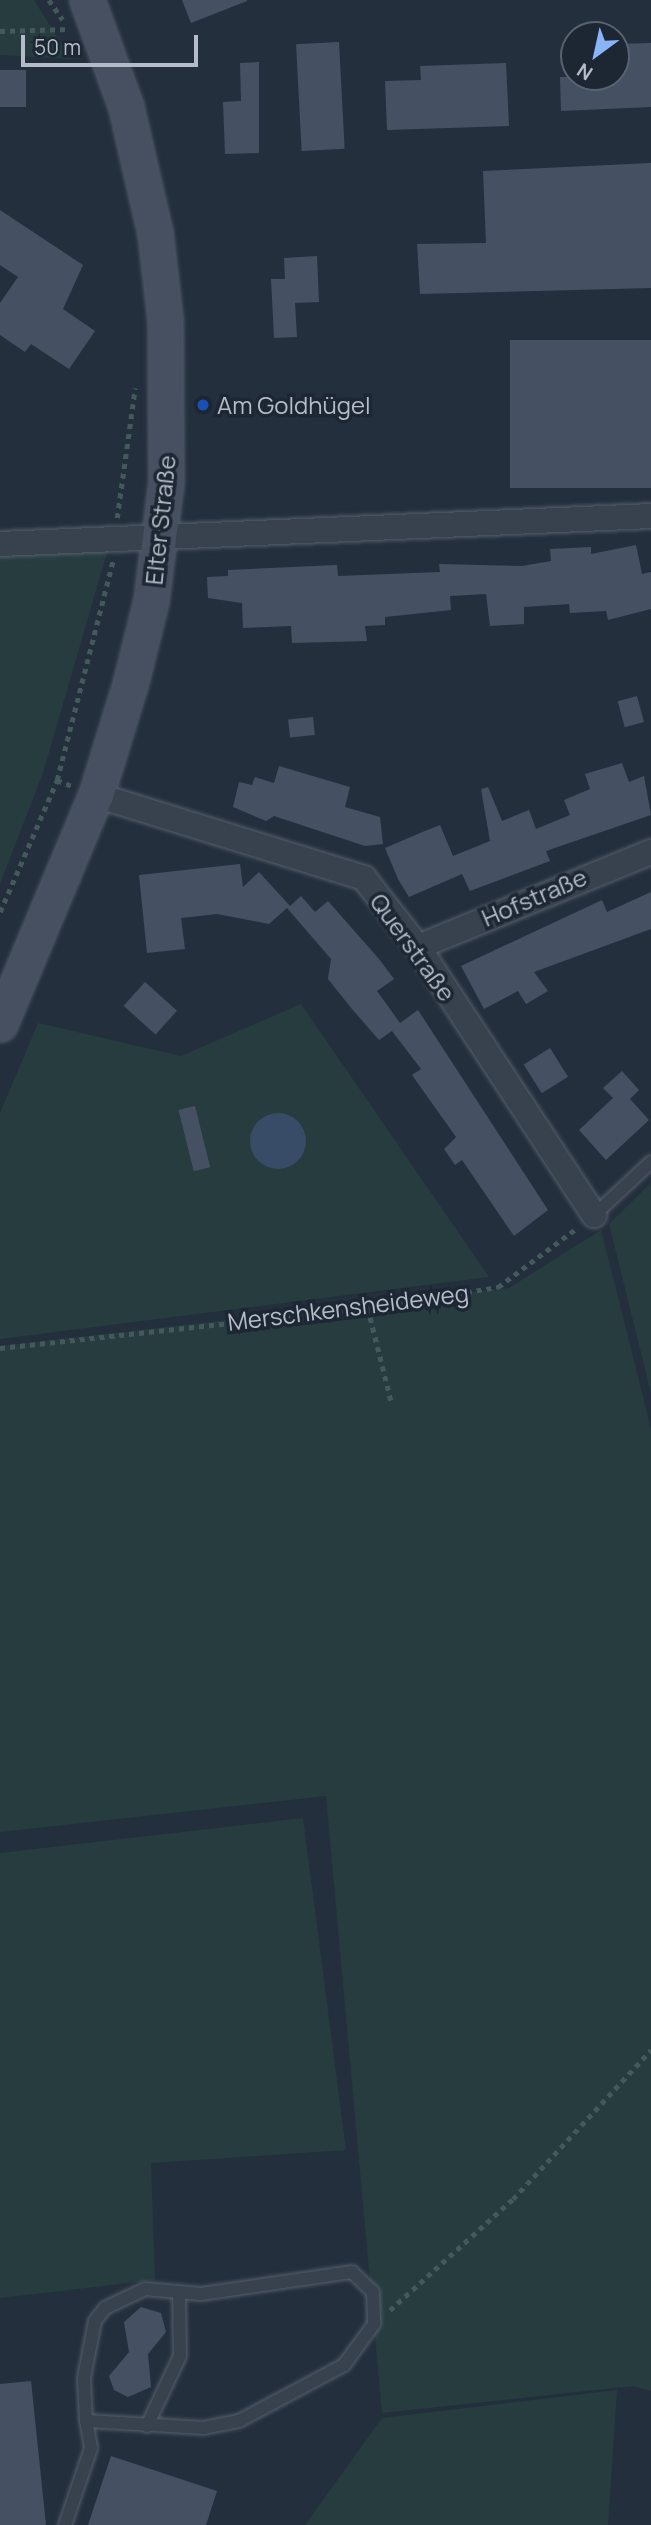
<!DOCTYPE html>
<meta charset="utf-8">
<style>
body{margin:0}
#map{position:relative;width:651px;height:2525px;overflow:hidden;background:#242f3e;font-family:Manrope,sans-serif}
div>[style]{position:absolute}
.green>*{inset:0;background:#263c3f}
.water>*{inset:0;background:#394c67}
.round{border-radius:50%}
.building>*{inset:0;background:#455162;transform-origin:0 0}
.path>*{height:4.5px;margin-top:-2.25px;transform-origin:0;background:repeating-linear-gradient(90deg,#44595c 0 5px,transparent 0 10px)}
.roads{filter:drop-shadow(0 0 2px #565f6c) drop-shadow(0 0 2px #565f6c)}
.lane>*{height:12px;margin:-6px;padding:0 6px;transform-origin:6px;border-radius:6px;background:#38414e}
.street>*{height:24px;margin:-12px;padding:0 12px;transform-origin:12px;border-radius:12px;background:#38414e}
.secondary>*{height:33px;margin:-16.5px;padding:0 16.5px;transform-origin:16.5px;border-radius:16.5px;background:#465061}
.dots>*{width:19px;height:19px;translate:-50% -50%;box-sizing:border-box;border:4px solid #1d2633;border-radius:50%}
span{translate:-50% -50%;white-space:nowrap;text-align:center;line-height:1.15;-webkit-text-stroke:7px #1d2633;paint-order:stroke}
.poi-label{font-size:24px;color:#b4bcc9}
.left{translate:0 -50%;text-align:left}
.street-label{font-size:24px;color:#b4bcc9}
.north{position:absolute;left:560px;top:21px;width:70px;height:70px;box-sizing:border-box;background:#1d2633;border:2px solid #59626f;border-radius:50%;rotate:213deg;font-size:19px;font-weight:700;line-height:28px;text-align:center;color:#b4bcc9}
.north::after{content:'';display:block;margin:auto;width:24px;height:32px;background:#8ab4f8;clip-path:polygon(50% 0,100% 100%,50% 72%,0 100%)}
.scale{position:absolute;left:21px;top:35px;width:177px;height:32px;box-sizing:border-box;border:4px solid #b4bcc9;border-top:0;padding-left:9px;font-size:21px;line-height:24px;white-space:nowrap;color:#b4bcc9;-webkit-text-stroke:5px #1d2633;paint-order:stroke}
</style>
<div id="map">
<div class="green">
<i style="clip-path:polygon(0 0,34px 0,71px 59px,0 55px)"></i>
<i style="clip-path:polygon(108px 549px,43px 773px,0 884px,0 553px)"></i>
<i style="clip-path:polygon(301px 1004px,489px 1277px,0 1339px,0 1113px,38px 1023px,181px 1056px)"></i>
<i style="clip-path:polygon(651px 1183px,651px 1393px,609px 1224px)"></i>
<i style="clip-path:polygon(601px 1230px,651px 1429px,651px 2391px,633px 2386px,382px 2413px,326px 1796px,0 1832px,0 1346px,509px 1288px)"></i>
<i style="clip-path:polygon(303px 1818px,346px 2150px,151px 2163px,155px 2280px,0 2298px,0 1853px)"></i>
<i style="clip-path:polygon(617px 2390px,608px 2525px,305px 2525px,382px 2418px)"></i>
</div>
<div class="water">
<i class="round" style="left:250px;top:1113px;width:56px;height:56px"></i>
</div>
<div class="building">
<i style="clip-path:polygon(182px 0,247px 0,247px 1px,191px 23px)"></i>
<i style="left:339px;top:42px;width:107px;height:43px;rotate:87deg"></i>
<i style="clip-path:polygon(651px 43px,651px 107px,561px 111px,560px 77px,616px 77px,616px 44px)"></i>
<i style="clip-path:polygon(259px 62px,259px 153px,225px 154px,223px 102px,241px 101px,240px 63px)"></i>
<i style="clip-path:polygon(506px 63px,509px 126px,387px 130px,385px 81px,421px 80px,420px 66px)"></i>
<i style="left:0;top:70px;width:26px;height:37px"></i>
<i style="clip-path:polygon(651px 163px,651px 288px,420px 294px,417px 244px,486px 243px,483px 171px)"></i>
<i style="clip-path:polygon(0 210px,83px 265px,63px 309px,95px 331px,69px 369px,31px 344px,25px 352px,0 335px,0 303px,18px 277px,0 265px)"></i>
<i style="clip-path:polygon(317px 256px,319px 302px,295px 303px,297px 337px,274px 338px,271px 279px,285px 279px,284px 258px)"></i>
<i style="left:651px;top:340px;width:148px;height:141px;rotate:90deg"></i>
<i style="clip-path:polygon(636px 545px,642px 574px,651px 572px,651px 609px,608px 620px,606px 611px,570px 613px,569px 604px,524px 607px,524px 624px,490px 626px,486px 594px,450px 596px,451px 610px,385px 617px,385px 625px,365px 626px,367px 641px,292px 643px,291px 626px,243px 628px,242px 603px,208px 598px,207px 577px,228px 576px,228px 570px,337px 565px,338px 576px,440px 572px,439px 564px,522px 566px,551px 561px,550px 549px,591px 547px,591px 554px)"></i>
<i style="left:637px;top:696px;width:27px;height:20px;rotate:75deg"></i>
<i style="left:313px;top:717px;width:18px;height:25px;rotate:84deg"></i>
<i style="clip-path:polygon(622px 763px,629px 782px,644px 776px,651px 815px,546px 851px,550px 861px,470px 891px,462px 874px,409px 897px,398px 879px,385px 848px,420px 833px,440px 825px,453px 856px,490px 841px,481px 789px,488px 787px,502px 821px,529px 810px,536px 829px,570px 815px,564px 800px,590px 789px,585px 774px)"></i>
<i style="clip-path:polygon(279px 766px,350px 787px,345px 807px,380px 817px,383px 844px,365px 846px,274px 816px,266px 821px,233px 807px,239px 782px,252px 785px,255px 777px,274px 783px)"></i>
<i style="clip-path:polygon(240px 864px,243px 887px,259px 872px,290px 906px,301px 896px,315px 912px,328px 901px,379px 959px,394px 979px,377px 991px,400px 1023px,418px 1010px,548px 1210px,514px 1236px,462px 1160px,455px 1165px,444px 1149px,456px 1137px,412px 1075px,421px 1069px,392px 1031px,379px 1040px,352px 1009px,328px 979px,331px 959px,287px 908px,269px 924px,217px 914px,181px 918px,185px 949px,147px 953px,139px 875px)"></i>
<i style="clip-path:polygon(651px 892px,651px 929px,534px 972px,548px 991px,526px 1004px,518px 991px,484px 1009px,461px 966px,602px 900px,607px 912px)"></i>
<i style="left:145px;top:982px;width:43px;height:32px;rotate:42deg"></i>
<i style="left:550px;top:1048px;width:34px;height:31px;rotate:58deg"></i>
<i style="clip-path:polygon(622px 1071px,639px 1090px,630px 1099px,649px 1120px,606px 1160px,579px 1130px,613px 1098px,603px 1088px)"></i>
<i style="left:195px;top:1106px;width:63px;height:17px;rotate:76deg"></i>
<i style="clip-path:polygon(141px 2307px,161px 2313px,166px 2332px,148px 2354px,151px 2387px,128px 2397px,114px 2390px,109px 2376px,129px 2352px,124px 2322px)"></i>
<i style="clip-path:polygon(31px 2381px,46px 2525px,0 2525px,0 2384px)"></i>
<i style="clip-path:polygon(111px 2456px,217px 2491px,206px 2525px,88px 2525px)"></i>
</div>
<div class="path">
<i style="left:49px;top:0;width:24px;rotate:55deg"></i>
<i style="left:0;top:31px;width:69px;rotate:-1.7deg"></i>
<i style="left:117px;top:518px;width:131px;rotate:-82.1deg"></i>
<i style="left:57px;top:780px;width:16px;rotate:22deg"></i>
<i style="left:0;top:912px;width:144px;rotate:-66.6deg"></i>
<i style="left:57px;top:780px;width:226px;rotate:-75.7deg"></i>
<i style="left:368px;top:1308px;width:99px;rotate:76deg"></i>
<i style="left:0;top:1348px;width:370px;rotate:-6.2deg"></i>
<i style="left:368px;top:1308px;width:132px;rotate:-9.2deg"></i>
<i style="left:498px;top:1287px;width:99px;rotate:-36.8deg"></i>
<i style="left:390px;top:2310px;width:166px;rotate:-42.1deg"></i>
<i style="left:513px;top:2199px;width:203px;rotate:-47.2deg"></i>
</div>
<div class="roads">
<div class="lane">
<i style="left:594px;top:1215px;width:78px;rotate:-42.9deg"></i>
<i style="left:147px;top:2426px;width:77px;rotate:-64.8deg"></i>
<i style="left:180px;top:2356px;width:64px;rotate:-90.9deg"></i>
<i style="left:65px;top:2525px;width:81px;rotate:-71.3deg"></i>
<i style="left:91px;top:2448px;width:27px;rotate:-100deg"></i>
<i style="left:86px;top:2421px;width:43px;rotate:-92.7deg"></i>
<i style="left:84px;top:2378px;width:58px;rotate:-79.1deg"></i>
<i style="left:95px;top:2321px;width:16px;rotate:-52deg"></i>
<i style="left:105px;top:2308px;width:44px;rotate:-25.4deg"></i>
<i style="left:145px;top:2289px;width:56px;rotate:5.1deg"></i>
<i style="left:201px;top:2294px;width:153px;rotate:-8.3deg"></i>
<i style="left:352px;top:2272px;width:29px;rotate:44deg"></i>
<i style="left:373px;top:2292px;width:32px;rotate:88deg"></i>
<i style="left:374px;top:2324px;width:51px;rotate:126.2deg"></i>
<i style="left:344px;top:2365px;width:119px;rotate:151.9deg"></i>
<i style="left:239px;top:2421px;width:36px;rotate:169deg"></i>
<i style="left:204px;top:2428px;width:118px;rotate:-176.6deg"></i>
</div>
<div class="street">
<i style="left:0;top:544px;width:652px;rotate:-2.46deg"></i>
<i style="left:96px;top:795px;width:281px;rotate:17.2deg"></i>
<i style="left:364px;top:878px;width:88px;rotate:52deg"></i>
<i style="left:418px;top:947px;width:321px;rotate:56.7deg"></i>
<i style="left:418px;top:947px;width:252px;rotate:-22.2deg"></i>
</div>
<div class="secondary">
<i style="left:0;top:1024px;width:248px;rotate:-67.3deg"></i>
<i style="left:96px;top:795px;width:119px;rotate:-72.9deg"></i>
<i style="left:131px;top:681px;width:82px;rotate:-76deg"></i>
<i style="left:151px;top:601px;width:119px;rotate:-82.8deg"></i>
<i style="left:166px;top:483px;width:164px;rotate:-90.3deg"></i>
<i style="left:165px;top:319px;width:87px;rotate:-96.6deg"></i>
<i style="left:155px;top:233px;width:129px;rotate:-103deg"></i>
<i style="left:126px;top:107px;width:114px;rotate:-110deg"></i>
</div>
</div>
<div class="dots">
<i style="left:203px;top:405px;background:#1a4fb4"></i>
</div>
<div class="poi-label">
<span class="left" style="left:217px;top:405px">Am Goldhügel</span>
</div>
<div class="street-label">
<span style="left:160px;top:520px;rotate:-84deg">Elter Straße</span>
<span style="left:534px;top:897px;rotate:-23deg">Hofstraße</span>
<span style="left:413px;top:947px;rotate:54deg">Querstraße</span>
<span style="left:348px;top:1307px;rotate:-7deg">Merschkensheideweg</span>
</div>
<div class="north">N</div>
<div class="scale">50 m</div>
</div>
